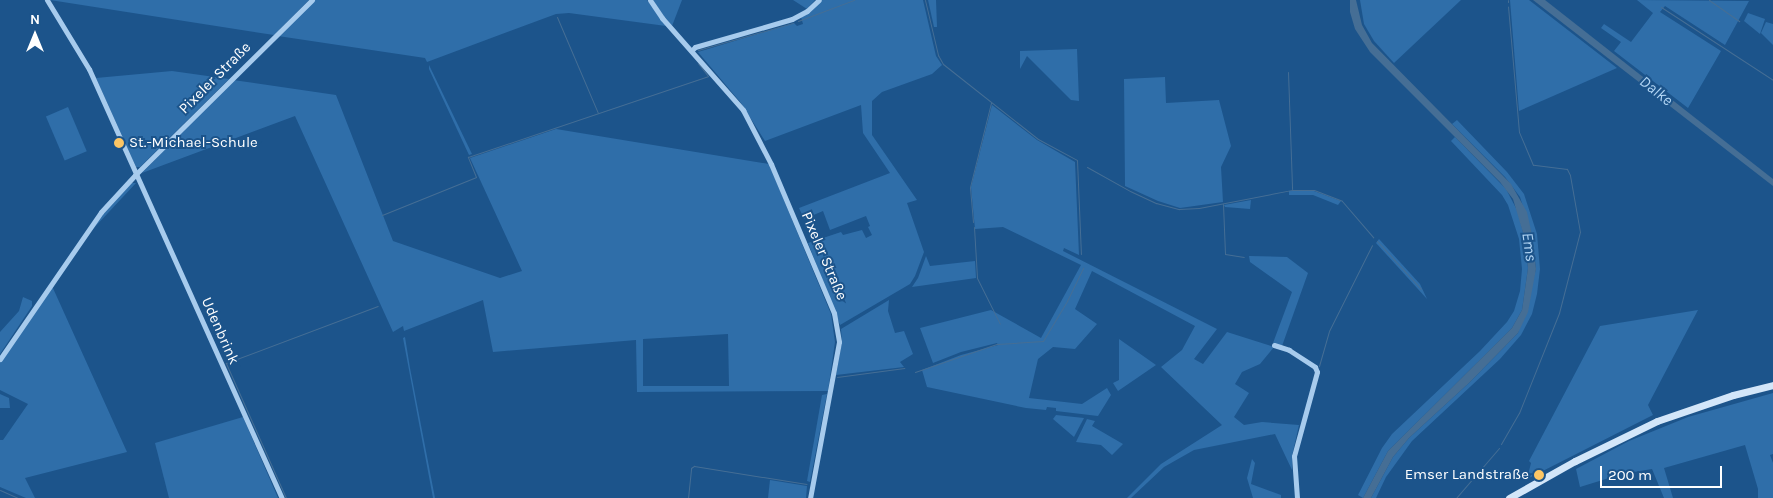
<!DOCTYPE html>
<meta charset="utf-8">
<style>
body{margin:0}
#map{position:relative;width:1773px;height:498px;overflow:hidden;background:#1c548b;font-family:Karla,sans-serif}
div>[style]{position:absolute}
.green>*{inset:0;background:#2f6ea9;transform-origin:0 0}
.water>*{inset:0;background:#456e95}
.stream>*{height:1px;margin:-0.5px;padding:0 0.5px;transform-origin:0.5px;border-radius:0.5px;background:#456e95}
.street>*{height:5px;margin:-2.5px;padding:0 2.5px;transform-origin:2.5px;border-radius:2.5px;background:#a7cbed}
.secondary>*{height:7px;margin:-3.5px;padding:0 3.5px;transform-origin:3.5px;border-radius:3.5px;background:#d3e6f9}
.dots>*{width:14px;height:14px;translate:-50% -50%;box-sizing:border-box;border:2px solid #1c548b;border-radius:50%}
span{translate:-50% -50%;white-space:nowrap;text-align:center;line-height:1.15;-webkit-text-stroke:4px #1c548b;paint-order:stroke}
.street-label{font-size:15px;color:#fff}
.poi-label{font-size:15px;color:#fff}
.left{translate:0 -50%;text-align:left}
.right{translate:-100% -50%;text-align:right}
.water-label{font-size:16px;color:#b2d5f4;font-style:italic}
.north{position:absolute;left:10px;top:10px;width:50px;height:50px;-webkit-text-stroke:4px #1c548b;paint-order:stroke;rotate:0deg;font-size:14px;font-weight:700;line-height:20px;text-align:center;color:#fff}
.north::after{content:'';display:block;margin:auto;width:18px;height:22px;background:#fff;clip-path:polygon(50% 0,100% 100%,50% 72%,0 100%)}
.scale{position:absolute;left:1600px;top:466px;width:122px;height:22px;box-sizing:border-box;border:2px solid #fff;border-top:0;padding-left:6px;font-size:15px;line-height:18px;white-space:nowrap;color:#fff;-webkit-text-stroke:4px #1c548b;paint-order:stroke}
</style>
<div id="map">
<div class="green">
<i style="clip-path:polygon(50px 0,309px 0,274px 35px)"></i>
<i style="clip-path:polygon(314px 0,647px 0,666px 26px,569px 13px,556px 14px,427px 62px,425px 58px,278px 36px)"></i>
<i style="clip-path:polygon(653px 0,682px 0,672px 26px,663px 15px)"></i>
<i style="clip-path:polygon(793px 0,815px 0,807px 9px)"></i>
<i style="clip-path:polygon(822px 0,923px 0,936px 56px,942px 65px,932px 74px,882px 92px,872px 101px,872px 135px,917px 200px,907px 203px,924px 252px,915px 276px,910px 284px,840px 325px,808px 243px,841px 232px,843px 235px,862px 230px,866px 238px,872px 235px,868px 227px,870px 226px,866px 216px,830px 230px,823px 211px,804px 219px,799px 208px,890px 173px,863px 133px,861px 105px,765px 141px,741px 103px,698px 52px,794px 23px,797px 26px,803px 24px,801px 17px)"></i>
<i style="clip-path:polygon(928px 0,936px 0,937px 27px,934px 27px)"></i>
<i style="clip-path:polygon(1360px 0,1461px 0,1394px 63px,1374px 41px,1364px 24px)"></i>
<i style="clip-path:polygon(1510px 0,1529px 0,1617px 68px,1519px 111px)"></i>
<i style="clip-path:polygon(1637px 0,1749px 1px,1725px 45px,1665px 6px,1660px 12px,1721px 51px,1688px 108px,1614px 51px,1621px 42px,1601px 28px,1604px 24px,1631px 42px,1653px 13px)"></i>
<i style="clip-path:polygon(1748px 13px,1765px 19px,1760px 34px,1744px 21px)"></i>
<i style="clip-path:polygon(1766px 22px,1773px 24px,1773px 45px,1761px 33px)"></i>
<i style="clip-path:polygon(1077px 49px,1079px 101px,1071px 100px,1027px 56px,1020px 69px,1020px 51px)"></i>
<i style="clip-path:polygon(429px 65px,472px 154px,469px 155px,429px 69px)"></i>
<i style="clip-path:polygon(172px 71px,229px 79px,140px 167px,136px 167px,96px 78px)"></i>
<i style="clip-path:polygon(1165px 77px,1166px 103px,1219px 100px,1231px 146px,1221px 167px,1223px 202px,1180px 208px,1158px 201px,1125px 186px,1124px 79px)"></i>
<i style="clip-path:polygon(evenodd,233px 80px,336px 95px,393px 241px,500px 278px,522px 271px,470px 158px,556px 129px,769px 164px,831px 314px,835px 342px,828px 391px,637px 392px,636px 340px,493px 352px,483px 300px,404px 331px,403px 326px,393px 332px,295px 116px,142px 173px,233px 80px,728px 334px,729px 386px,643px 386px,643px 339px,728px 334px)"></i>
<i style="clip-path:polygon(992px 105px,1037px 140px,1075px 162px,1079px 255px,1064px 248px,1063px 251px,1217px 329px,1194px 359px,1203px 364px,1227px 332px,1274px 347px,1260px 364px,1242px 372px,1235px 384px,1249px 393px,1234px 417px,1244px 425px,1262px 422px,1299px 425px,1292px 456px,1292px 470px,1275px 434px,1194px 450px,1164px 467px,1131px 498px,1127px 498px,1161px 464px,1222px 425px,1161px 367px,1182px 350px,1195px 326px,1092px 271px,1075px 309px,1097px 324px,1075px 349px,1053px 347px,1038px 359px,1029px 398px,1082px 404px,1107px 388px,1111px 395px,1098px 416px,1056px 411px,1056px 408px,1047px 407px,1046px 410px,1026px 408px,927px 387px,922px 370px,961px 355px,998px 345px,997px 343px,961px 352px,933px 363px,920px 328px,991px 310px,1041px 338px,1081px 265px,1003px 227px,975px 229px,971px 187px)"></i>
<i style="left:68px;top:107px;width:48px;height:24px;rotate:67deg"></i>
<i style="clip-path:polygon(1457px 120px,1507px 172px,1524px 194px,1537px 234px,1540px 269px,1537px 294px,1532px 314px,1521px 335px,1500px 359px,1412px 441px,1386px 477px,1376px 498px,1371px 498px,1393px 457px,1409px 438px,1470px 382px,1518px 333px,1536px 269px,1532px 235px,1520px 197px,1505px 177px,1452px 124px)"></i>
<i style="clip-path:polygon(1455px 137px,1506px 189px,1518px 212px,1524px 236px,1528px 268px,1522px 310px,1512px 328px,1388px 451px,1363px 498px,1358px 495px,1382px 448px,1392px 434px,1480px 351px,1507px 322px,1514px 311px,1520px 291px,1522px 269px,1519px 239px,1508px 205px,1502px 195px,1451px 141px)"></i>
<i style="clip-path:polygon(132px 183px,136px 183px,92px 230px,91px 228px,106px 209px)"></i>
<i style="clip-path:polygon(1289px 191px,1314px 191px,1341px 201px,1338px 205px,1313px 195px,1289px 195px)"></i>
<i style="clip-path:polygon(1251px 200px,1250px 209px,1225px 207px,1224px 205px)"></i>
<i style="clip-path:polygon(1379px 239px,1420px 284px,1427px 299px,1376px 243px)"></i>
<i style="clip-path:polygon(926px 256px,930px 266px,975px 261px,976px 278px,912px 287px,918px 278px)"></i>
<i style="clip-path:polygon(1249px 256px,1287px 257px,1308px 273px,1282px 346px,1273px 343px,1292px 292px,1250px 262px)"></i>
<i style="clip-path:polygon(52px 286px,127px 452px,25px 478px,35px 498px,26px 498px,0 487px,0 440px,3px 440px,28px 404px,0 390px,0 362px)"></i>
<i style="clip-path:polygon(23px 297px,32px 301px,32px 306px,0 354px,0 332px,19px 311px)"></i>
<i style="clip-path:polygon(889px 300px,888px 311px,895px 333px,904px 331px,913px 354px,900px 362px,904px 367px,836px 375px,842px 342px,841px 329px)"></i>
<i style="clip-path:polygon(1698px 310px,1648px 405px,1653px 415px,1527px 479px,1531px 463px,1529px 461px,1600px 326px)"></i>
<i style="clip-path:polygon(405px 337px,410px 368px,435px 498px,433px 498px,403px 338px)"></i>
<i style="clip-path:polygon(1119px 339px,1156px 365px,1118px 391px,1113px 383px,1119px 380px)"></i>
<i style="clip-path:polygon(1773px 393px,1773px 454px,1770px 455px,1773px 463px,1773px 498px,1758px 498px,1758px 489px,1745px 445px,1664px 468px,1673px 498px,1664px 498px,1652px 469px,1622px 474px,1580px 487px,1576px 469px,1629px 441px,1688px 417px)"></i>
<i style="clip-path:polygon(0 394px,9px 398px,10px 408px,0 408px)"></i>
<i style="clip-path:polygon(827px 394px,810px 482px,807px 481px,822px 395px)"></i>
<i style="clip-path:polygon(1056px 415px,1084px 418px,1074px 437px,1053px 419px)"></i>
<i style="clip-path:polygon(243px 417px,278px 498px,169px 498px,155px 443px)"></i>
<i style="clip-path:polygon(1087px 419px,1095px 421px,1092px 426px,1123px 444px,1112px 455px,1101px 445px,1076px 442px)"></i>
<i style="clip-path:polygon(1252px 459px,1255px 463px,1251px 484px,1281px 495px,1281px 498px,1253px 498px,1247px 478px)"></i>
<i style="clip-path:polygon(770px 480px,807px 486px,806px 498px,768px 498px)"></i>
</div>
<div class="water">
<i style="clip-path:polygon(1350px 0,1356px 0,1362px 25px,1372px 43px,1511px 184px,1527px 212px,1532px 235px,1536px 269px,1528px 312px,1518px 333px,1470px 382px,1409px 438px,1393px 457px,1371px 498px,1363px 498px,1388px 451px,1512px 328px,1522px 310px,1528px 268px,1524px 236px,1513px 199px,1500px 182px,1370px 52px,1355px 29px,1350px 12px)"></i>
<i style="clip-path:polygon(1533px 0,1545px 0,1773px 179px,1773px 186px)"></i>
</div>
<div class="stream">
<i style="left:925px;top:0;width:57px;rotate:76.7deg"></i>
<i style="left:938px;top:55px;width:10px;rotate:61deg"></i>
<i style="left:943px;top:64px;width:121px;rotate:38.3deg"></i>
<i style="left:1038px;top:139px;width:44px;rotate:28.3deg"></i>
<i style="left:1077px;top:160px;width:94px;rotate:87.6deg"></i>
<i style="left:1508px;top:0;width:2px;rotate:90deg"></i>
<i style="left:1709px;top:0;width:37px;rotate:35deg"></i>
<i style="left:1661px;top:7px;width:134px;rotate:33.1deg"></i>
<i style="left:557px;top:17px;width:104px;rotate:66.9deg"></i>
<i style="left:798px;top:21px;width:60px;rotate:-20.6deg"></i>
<i style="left:698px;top:50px;width:99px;rotate:-15.9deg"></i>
<i style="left:1288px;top:72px;width:117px;rotate:88deg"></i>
<i style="left:1087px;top:167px;width:49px;rotate:29.2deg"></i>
<i style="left:1130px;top:191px;width:29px;rotate:25deg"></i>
<i style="left:1156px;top:203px;width:24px;rotate:15deg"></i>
<i style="left:1179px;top:209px;width:20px;rotate:-3deg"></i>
<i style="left:1199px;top:208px;width:95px;rotate:-11deg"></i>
<i style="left:1292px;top:190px;width:22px"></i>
<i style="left:1314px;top:190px;width:30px;rotate:21deg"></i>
<i style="left:1342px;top:201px;width:48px;rotate:49.3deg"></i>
<i style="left:1223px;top:204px;width:50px;rotate:87.7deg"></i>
<i style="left:1225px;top:254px;width:19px;rotate:9deg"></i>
<i style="left:382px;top:215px;width:101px;rotate:-22deg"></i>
<i style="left:476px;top:177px;width:22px;rotate:-112deg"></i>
<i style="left:468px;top:157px;width:253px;rotate:-18.6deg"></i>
<i style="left:708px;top:76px;width:16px;rotate:-128deg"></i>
<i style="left:973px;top:222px;width:35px;rotate:-95deg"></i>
<i style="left:970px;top:187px;width:87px;rotate:-76deg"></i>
<i style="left:974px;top:227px;width:51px;rotate:86.6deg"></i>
<i style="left:977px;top:278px;width:51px;rotate:63.4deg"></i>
<i style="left:1377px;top:241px;width:65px;rotate:47.5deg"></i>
<i style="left:1319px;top:366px;width:36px;rotate:-74deg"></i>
<i style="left:1329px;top:331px;width:96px;rotate:-63.4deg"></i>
<i style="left:915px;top:372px;width:87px;rotate:-18.9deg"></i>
<i style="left:997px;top:344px;width:46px;rotate:-3.7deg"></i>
<i style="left:1043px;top:341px;width:47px;rotate:-59deg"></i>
<i style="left:1067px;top:301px;width:37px;rotate:-64deg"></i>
<i style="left:837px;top:377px;width:68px;rotate:-7.7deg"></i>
<i style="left:1501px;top:444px;width:36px;rotate:-60deg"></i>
<i style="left:1519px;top:413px;width:108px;rotate:-68.2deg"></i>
<i style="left:1559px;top:313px;width:84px;rotate:-75.5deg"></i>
<i style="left:1580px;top:232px;width:58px;rotate:-100deg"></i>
<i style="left:1570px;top:175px;width:7px;rotate:-117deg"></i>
<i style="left:1567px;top:169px;width:34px;rotate:-173deg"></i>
<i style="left:1533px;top:165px;width:36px;rotate:-113deg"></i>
<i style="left:1519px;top:132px;width:126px;rotate:-95deg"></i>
<i style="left:0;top:490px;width:20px;rotate:24deg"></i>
<i style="left:286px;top:498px;width:148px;rotate:-114deg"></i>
<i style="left:226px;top:363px;width:162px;rotate:-20.6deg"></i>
<i style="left:688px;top:498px;width:30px;rotate:-84deg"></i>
<i style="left:691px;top:468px;width:4px;rotate:-34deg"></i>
<i style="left:694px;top:466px;width:114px;rotate:9.1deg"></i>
<i style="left:1456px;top:498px;width:66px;rotate:-49.3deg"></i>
</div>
<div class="street">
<i style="left:47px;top:0;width:81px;rotate:58.7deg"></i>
<i style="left:89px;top:69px;width:470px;rotate:65.8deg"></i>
<i style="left:650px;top:0;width:22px;rotate:56deg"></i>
<i style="left:662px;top:18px;width:123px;rotate:48.6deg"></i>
<i style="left:743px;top:110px;width:61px;rotate:62.6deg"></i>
<i style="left:771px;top:164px;width:162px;rotate:67.1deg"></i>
<i style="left:834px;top:313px;width:29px;rotate:80deg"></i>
<i style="left:839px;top:342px;width:159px;rotate:100.5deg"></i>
<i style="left:692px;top:50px;width:4px;rotate:-45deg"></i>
<i style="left:695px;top:47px;width:101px;rotate:-16.1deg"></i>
<i style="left:792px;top:19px;width:17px;rotate:-28deg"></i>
<i style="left:807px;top:11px;width:16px;rotate:-43deg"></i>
<i style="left:1274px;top:345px;width:16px;rotate:18deg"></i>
<i style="left:1289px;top:350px;width:31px;rotate:33deg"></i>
<i style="left:1315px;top:367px;width:5px;rotate:68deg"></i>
<i style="left:1317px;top:372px;width:87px;rotate:105.3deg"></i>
<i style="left:1294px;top:456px;width:42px;rotate:85.9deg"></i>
<i style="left:0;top:359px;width:178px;rotate:-55.5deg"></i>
<i style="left:101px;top:212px;width:50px;rotate:-47.4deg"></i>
<i style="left:135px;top:175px;width:249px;rotate:-44.7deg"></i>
</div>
<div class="secondary">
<i style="left:1509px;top:498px;width:76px;rotate:-29.3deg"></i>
<i style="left:1575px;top:461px;width:91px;rotate:-26deg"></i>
<i style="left:1657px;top:421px;width:80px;rotate:-18.9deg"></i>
<i style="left:1733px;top:395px;width:41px;rotate:-14deg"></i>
</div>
<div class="dots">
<i style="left:119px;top:143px;background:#fdc664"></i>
<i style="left:1539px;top:475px;background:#fdc664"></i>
</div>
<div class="street-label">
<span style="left:215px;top:78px;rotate:-45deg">Pixeler Straße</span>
<span style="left:824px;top:256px;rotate:67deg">Pixeler Straße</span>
<span style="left:220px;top:331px;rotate:66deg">Udenbrink</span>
</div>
<div class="poi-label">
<span class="left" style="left:129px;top:143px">St.-Michael-Schule</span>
<span class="right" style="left:1529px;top:475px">Emser Landstraße</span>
</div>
<div class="water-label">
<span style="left:1656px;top:91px;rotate:38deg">Dalke</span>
<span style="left:1529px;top:247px;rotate:82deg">Ems</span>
</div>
<div class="north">N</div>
<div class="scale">200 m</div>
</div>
